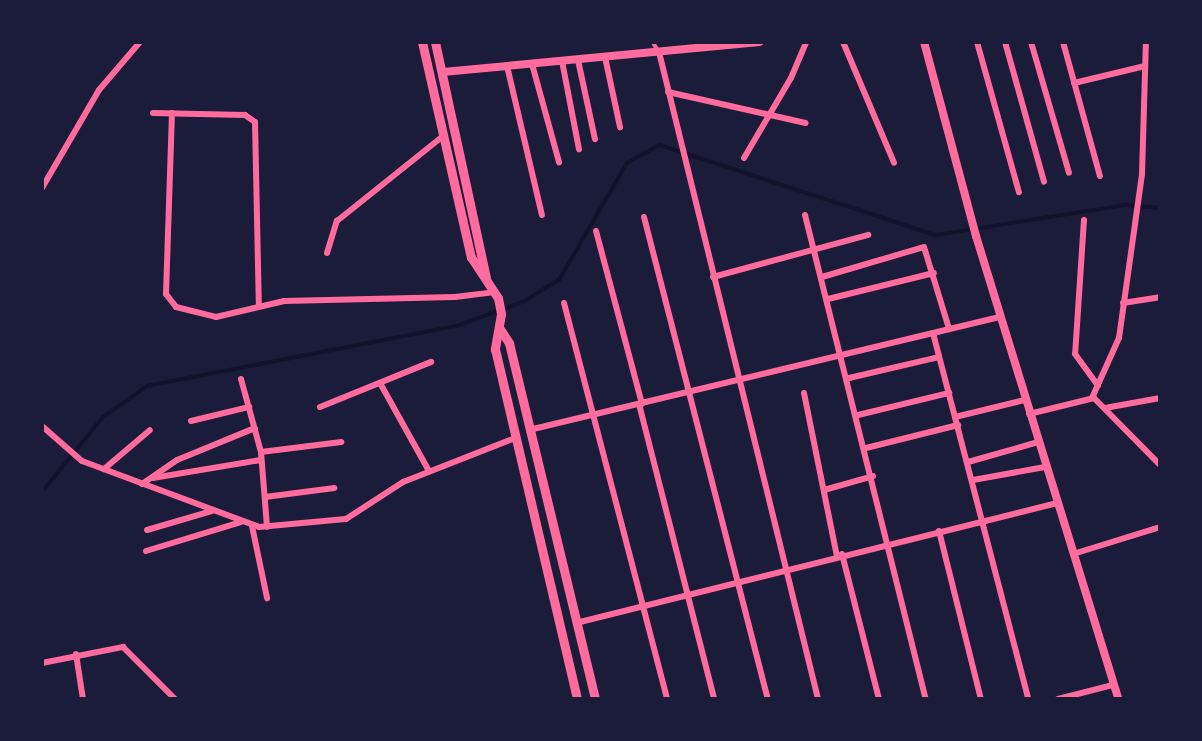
<!DOCTYPE html>
<style>
body{margin:0}
#map{position:relative;width:1202px;height:741px;overflow:hidden;background:#1b1b3a;font-family:Quicksand,sans-serif}
div>[style]{position:absolute}
.stream>*{height:3.5px;margin:-1.75px;padding:0 1.75px;transform-origin:1.75px;border-radius:1.75px;background:#12122b}
.service>*{height:3.5px;margin:-1.75px;padding:0 1.75px;transform-origin:1.75px;border-radius:1.75px;background:#ff6b9d}
.minor>*{height:6px;margin:-3px;padding:0 3px;transform-origin:3px;border-radius:3px;background:#ff6b9d}
.tertiary>*{height:8px;margin:-4px;padding:0 4px;transform-origin:4px;border-radius:4px;background:#ff6b9d}
.secondary>*{height:9px;margin:-4.5px;padding:0 4.5px;transform-origin:4.5px;border-radius:4.5px;background:#ff6b9d}
span{translate:-50% -50%;white-space:nowrap;text-align:center;line-height:1.15;-webkit-text-stroke:7px #1b1b3a;paint-order:stroke}
.frame{position:absolute;inset:0;border:44px solid #1b1b3a;pointer-events:none}
</style>
<div id="map">
<div class="stream">
<i style="left:42px;top:492px;width:97px;rotate:-50.9deg"></i>
<i style="left:103px;top:417px;width:54px;rotate:-35.2deg"></i>
<i style="left:147px;top:386px;width:316px;rotate:-11deg"></i>
<i style="left:457px;top:326px;width:72px;rotate:-20.2deg"></i>
<i style="left:525px;top:301px;width:40px;rotate:-32deg"></i>
<i style="left:559px;top:280px;width:135px;rotate:-59.8deg"></i>
<i style="left:627px;top:163px;width:38px;rotate:-29deg"></i>
<i style="left:660px;top:145px;width:290px;rotate:18.1deg"></i>
<i style="left:936px;top:235px;width:192px;rotate:-9deg"></i>
<i style="left:1126px;top:205px;width:34px;rotate:5deg"></i>
</div>
<div class="service">
<i style="left:653px;top:42px;width:12px;rotate:59deg"></i>
</div>
<div class="minor">
<i style="left:843px;top:42px;width:131px;rotate:67.1deg"></i>
<i style="left:977px;top:42px;width:156px;rotate:74.4deg"></i>
<i style="left:1005px;top:42px;width:145px;rotate:74.4deg"></i>
<i style="left:1031px;top:42px;width:136px;rotate:73.8deg"></i>
<i style="left:1063px;top:42px;width:139px;rotate:74.6deg"></i>
<i style="left:659px;top:52px;width:666px;rotate:76.19deg"></i>
<i style="left:605px;top:57px;width:72px;rotate:77.9deg"></i>
<i style="left:578px;top:60px;width:81px;rotate:77.9deg"></i>
<i style="left:562px;top:61px;width:90px;rotate:79.1deg"></i>
<i style="left:532px;top:64px;width:102px;rotate:74.6deg"></i>
<i style="left:507px;top:66px;width:153px;rotate:76.8deg"></i>
<i style="left:1074px;top:83px;width:73px;rotate:-13.5deg"></i>
<i style="left:668px;top:92px;width:141px;rotate:12.7deg"></i>
<i style="left:153px;top:113px;width:92px;rotate:1.2deg"></i>
<i style="left:245px;top:115px;width:12px;rotate:35deg"></i>
<i style="left:255px;top:122px;width:184px;rotate:88.8deg"></i>
<i style="left:172px;top:113px;width:181px;rotate:91.9deg"></i>
<i style="left:166px;top:294px;width:16px;rotate:52deg"></i>
<i style="left:176px;top:307px;width:41px;rotate:14deg"></i>
<i style="left:216px;top:317px;width:70px;rotate:-13.2deg"></i>
<i style="left:284px;top:301px;width:171px;rotate:-1.3deg"></i>
<i style="left:455px;top:297px;width:38px;rotate:-7deg"></i>
<i style="left:744px;top:158px;width:93px;rotate:-59.6deg"></i>
<i style="left:791px;top:78px;width:39px;rotate:-67deg"></i>
<i style="left:42px;top:188px;width:113px;rotate:-59.8deg"></i>
<i style="left:99px;top:90px;width:63px;rotate:-49.5deg"></i>
<i style="left:805px;top:215px;width:499px;rotate:76deg"></i>
<i style="left:644px;top:217px;width:498px;rotate:75.6deg"></i>
<i style="left:1084px;top:220px;width:134px;rotate:93.8deg"></i>
<i style="left:1075px;top:354px;width:39px;rotate:54deg"></i>
<i style="left:596px;top:231px;width:179px;rotate:75.1deg"></i>
<i style="left:327px;top:253px;width:34px;rotate:-73deg"></i>
<i style="left:337px;top:221px;width:136px;rotate:-38.7deg"></i>
<i style="left:713px;top:277px;width:161px;rotate:-15.2deg"></i>
<i style="left:822px;top:277px;width:106px;rotate:-16.4deg"></i>
<i style="left:924px;top:247px;width:86px;rotate:73deg"></i>
<i style="left:828px;top:299px;width:109px;rotate:-13.8deg"></i>
<i style="left:564px;top:303px;width:409px;rotate:75.4deg"></i>
<i style="left:1123px;top:303px;width:37px;rotate:-9deg"></i>
<i style="left:933px;top:333px;width:378px;rotate:75.4deg"></i>
<i style="left:849px;top:378px;width:92px;rotate:-13.1deg"></i>
<i style="left:241px;top:379px;width:76px;rotate:74.7deg"></i>
<i style="left:261px;top:452px;width:75px;rotate:85.4deg"></i>
<i style="left:380px;top:383px;width:101px;rotate:60.9deg"></i>
<i style="left:804px;top:393px;width:166px;rotate:78.6deg"></i>
<i style="left:1092px;top:398px;width:66px;rotate:-65.8deg"></i>
<i style="left:1119px;top:338px;width:166px;rotate:-82deg"></i>
<i style="left:1142px;top:174px;width:132px;rotate:-88.3deg"></i>
<i style="left:639px;top:404px;width:304px;rotate:75.7deg"></i>
<i style="left:320px;top:407px;width:120px;rotate:-22.1deg"></i>
<i style="left:1105px;top:408px;width:56px;rotate:-10.3deg"></i>
<i style="left:1029px;top:414px;width:67px;rotate:-13.8deg"></i>
<i style="left:1094px;top:398px;width:94px;rotate:45.4deg"></i>
<i style="left:858px;top:415px;width:94px;rotate:-13.6deg"></i>
<i style="left:955px;top:417px;width:72px;rotate:-13.7deg"></i>
<i style="left:191px;top:421px;width:60px;rotate:-13.6deg"></i>
<i style="left:42px;top:426px;width:53px;rotate:41.2deg"></i>
<i style="left:82px;top:461px;width:189px;rotate:20.4deg"></i>
<i style="left:259px;top:527px;width:87px;rotate:-5.3deg"></i>
<i style="left:346px;top:519px;width:68px;rotate:-33deg"></i>
<i style="left:403px;top:482px;width:120px;rotate:-21.4deg"></i>
<i style="left:529px;top:430px;width:485px;rotate:-13.5deg"></i>
<i style="left:866px;top:448px;width:95px;rotate:-14deg"></i>
<i style="left:261px;top:452px;width:81px;rotate:-7.1deg"></i>
<i style="left:968px;top:462px;width:73px;rotate:-15.9deg"></i>
<i style="left:104px;top:469px;width:60px;rotate:-40.3deg"></i>
<i style="left:153px;top:478px;width:109px;rotate:-9.5deg"></i>
<i style="left:973px;top:480px;width:73px;rotate:-10.2deg"></i>
<i style="left:142px;top:484px;width:42px;rotate:-34.4deg"></i>
<i style="left:177px;top:460px;width:84px;rotate:-22.3deg"></i>
<i style="left:824px;top:490px;width:51px;rotate:-15.9deg"></i>
<i style="left:265px;top:497px;width:70px;rotate:-7.4deg"></i>
<i style="left:252px;top:526px;width:74px;rotate:78.2deg"></i>
<i style="left:147px;top:530px;width:68px;rotate:-16.3deg"></i>
<i style="left:939px;top:531px;width:173px;rotate:76deg"></i>
<i style="left:146px;top:551px;width:99px;rotate:-17deg"></i>
<i style="left:842px;top:554px;width:150px;rotate:75.7deg"></i>
<i style="left:1073px;top:554px;width:91px;rotate:-17.2deg"></i>
<i style="left:576px;top:623px;width:496px;rotate:-14deg"></i>
<i style="left:76px;top:654px;width:46px;rotate:81.2deg"></i>
<i style="left:42px;top:663px;width:83px;rotate:-11.2deg"></i>
<i style="left:123px;top:647px;width:74px;rotate:45deg"></i>
<i style="left:1058px;top:699px;width:57px;rotate:-14.3deg"></i>
</div>
<div class="tertiary">
<i style="left:924px;top:42px;width:201px;rotate:75deg"></i>
<i style="left:976px;top:236px;width:484px;rotate:72.9deg"></i>
<i style="left:443px;top:72px;width:318px;rotate:-5.4deg"></i>
</div>
<div class="secondary">
<i style="left:422px;top:42px;width:221px;rotate:77.2deg"></i>
<i style="left:471px;top:257px;width:49px;rotate:56.6deg"></i>
<i style="left:498px;top:298px;width:16px;rotate:79deg"></i>
<i style="left:501px;top:314px;width:36px;rotate:100deg"></i>
<i style="left:495px;top:349px;width:359px;rotate:76.8deg"></i>
<i style="left:435px;top:42px;width:241px;rotate:77.8deg"></i>
<i style="left:500px;top:329px;width:17px;rotate:57deg"></i>
<i style="left:509px;top:343px;width:366px;rotate:76.4deg"></i>
</div>
<div class="frame"></div>
</div>
